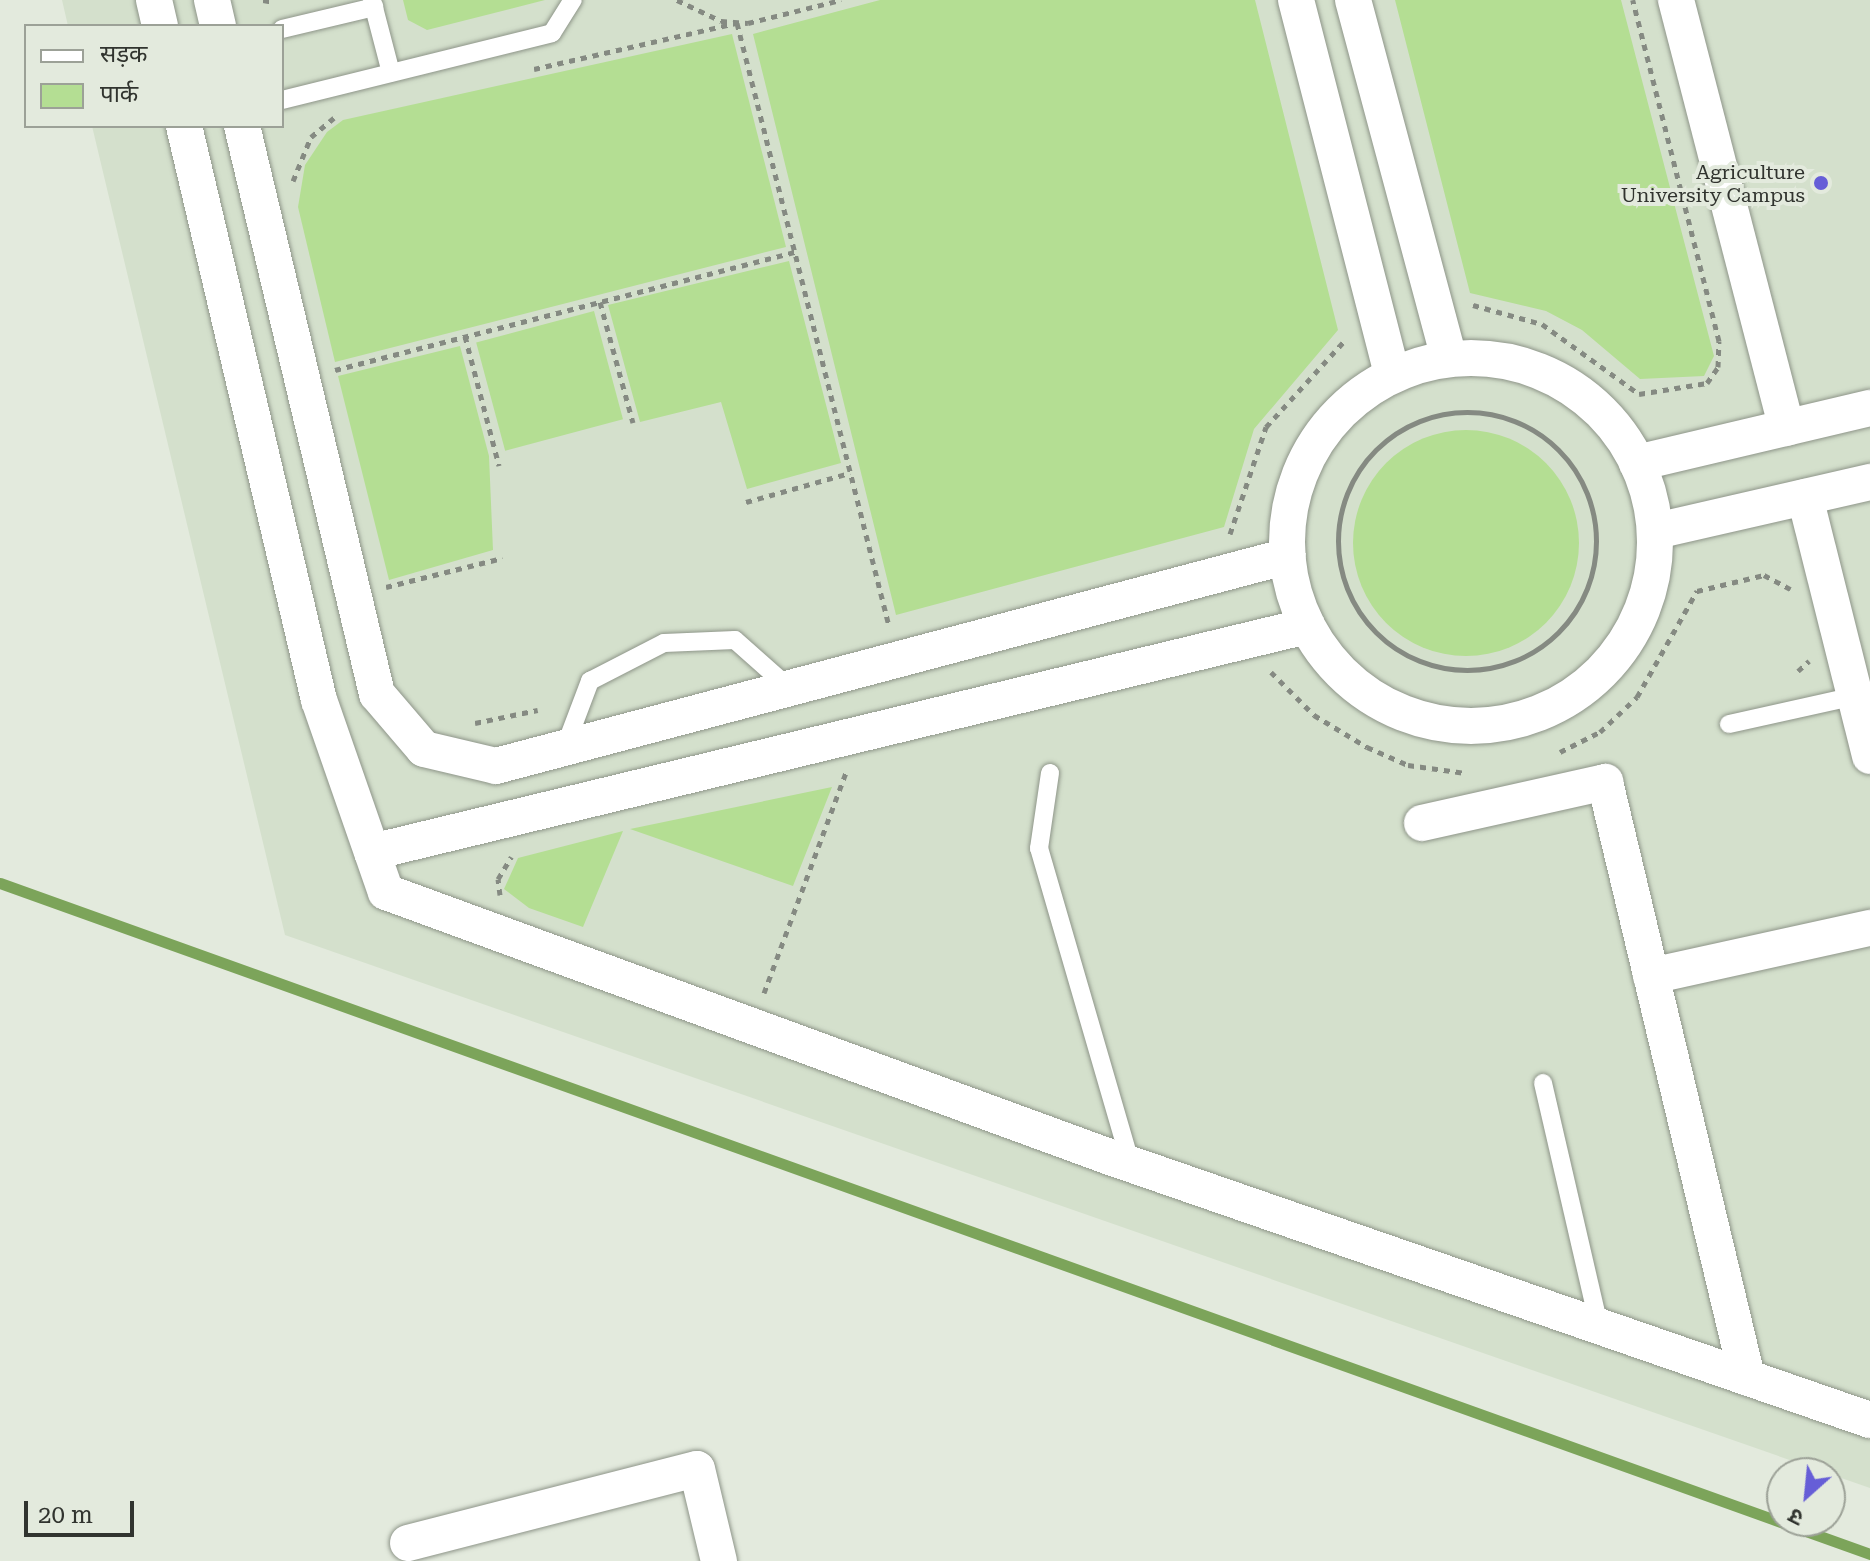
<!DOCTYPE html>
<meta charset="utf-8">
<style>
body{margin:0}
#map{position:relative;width:1870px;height:1561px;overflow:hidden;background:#e3eadd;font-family:"Roboto Serif","Noto Sans Devanagari",serif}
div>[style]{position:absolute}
.built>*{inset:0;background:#d4e0cc}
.green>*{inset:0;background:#b4de93;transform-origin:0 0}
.round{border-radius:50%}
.stream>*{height:11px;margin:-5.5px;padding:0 5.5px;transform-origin:5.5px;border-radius:5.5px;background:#7ca45a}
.path>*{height:5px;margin-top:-2.5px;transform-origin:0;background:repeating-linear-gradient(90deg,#858a82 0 6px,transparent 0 12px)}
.path>.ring{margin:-2.5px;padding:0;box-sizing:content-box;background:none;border:5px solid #858a82;border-radius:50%}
.roads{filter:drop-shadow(0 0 2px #8e9589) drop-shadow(0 0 2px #8e9589)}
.service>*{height:18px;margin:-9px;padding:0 9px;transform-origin:9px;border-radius:9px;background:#fff}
.minor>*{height:36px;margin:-18px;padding:0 18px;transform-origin:18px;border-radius:18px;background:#fff}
.minor>.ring{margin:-18px;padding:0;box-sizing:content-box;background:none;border:36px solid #fff;border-radius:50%}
.dots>*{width:22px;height:22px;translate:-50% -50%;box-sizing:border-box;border:4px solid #e3eadd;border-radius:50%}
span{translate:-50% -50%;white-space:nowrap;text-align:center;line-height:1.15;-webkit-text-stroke:8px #e3eadd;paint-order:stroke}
.poi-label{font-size:20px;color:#31342f}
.right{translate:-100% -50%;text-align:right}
.legend{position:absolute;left:24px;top:24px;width:260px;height:104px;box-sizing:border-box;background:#e3eadd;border:2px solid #9ca197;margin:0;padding:10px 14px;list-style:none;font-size:24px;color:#31342f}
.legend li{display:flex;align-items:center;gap:16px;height:40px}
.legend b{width:40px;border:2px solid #9ca197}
.north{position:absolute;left:1766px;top:1457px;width:80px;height:80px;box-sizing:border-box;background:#e3eadd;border:2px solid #9ca197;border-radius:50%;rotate:207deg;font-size:22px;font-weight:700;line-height:32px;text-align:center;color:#31342f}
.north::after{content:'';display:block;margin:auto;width:28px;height:36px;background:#665ed7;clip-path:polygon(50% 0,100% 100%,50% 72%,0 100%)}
.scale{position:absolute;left:24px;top:1501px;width:110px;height:36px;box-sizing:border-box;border:4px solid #31342f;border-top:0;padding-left:10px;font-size:24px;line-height:28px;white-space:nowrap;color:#31342f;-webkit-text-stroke:6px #e3eadd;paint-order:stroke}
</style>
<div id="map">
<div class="built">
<i style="clip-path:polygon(62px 0,1870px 0,1870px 1488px,285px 935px,92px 126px,282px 126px,282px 26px,68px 26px)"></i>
</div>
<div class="green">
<i style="clip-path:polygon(403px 0,545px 0,427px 30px,408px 20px)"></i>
<i style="clip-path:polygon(880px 0,1255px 0,1338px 330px,1254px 429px,1224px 527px,896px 615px,753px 34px)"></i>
<i style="clip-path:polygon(1395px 0,1621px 0,1714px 356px,1704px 376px,1640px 379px,1582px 330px,1546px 311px,1470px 293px)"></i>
<i style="clip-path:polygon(732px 34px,786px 247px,335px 362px,298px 207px,305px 165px,327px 132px,343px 120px)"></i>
<i style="clip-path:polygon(789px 261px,841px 463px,747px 489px,721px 402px,640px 422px,608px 305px)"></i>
<i style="left:594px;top:311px;width:112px;height:122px;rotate:75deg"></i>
<i style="clip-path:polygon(460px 346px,489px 456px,493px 550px,389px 580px,338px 376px)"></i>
<i class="round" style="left:1353px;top:430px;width:226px;height:226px"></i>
<i style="clip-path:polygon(832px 787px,793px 886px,630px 829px)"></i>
<i style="clip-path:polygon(623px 831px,583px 927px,529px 908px,504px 889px,518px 858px)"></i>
</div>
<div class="stream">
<i style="left:0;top:883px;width:1987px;rotate:19.74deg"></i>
</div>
<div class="path">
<i style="left:263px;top:0;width:10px;rotate:11deg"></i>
<i style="left:677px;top:0;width:49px;rotate:25.5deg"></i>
<i style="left:721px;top:21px;width:27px;rotate:4deg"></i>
<i style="left:748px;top:23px;width:96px;rotate:-13.9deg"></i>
<i style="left:534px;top:69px;width:208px;rotate:-12.8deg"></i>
<i style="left:737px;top:23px;width:622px;rotate:75.85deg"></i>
<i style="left:293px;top:181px;width:48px;rotate:-67.8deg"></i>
<i style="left:311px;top:137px;width:30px;rotate:-40deg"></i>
<i style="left:600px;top:302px;width:125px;rotate:74.7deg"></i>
<i style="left:1473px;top:305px;width:72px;rotate:15.4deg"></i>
<i style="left:1542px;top:324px;width:120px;rotate:35.8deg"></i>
<i style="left:1639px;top:394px;width:69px;rotate:-9.2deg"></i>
<i style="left:1707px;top:383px;width:19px;rotate:-55deg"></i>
<i style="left:1718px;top:367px;width:26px;rotate:-88deg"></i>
<i style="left:1719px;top:341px;width:352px;rotate:-104.2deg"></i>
<i style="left:465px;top:336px;width:134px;rotate:75.3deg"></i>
<i style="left:335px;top:370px;width:475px;rotate:-14.4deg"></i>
<i class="ring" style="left:1338px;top:412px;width:253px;height:253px"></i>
<i style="left:746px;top:502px;width:108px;rotate:-15.6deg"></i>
<i style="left:1230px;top:534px;width:113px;rotate:-71.4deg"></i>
<i style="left:1266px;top:427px;width:119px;rotate:-47.7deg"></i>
<i style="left:386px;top:587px;width:120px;rotate:-14deg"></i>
<i style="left:1798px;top:671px;width:15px;rotate:-42deg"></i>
<i style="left:1271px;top:672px;width:61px;rotate:45deg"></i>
<i style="left:1314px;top:715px;width:62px;rotate:31.1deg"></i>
<i style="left:1367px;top:747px;width:45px;rotate:23.7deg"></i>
<i style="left:1408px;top:765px;width:58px;rotate:8deg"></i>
<i style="left:475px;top:723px;width:64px;rotate:-11.7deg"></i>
<i style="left:1560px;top:752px;width:45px;rotate:-26.6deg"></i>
<i style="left:1600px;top:732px;width:51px;rotate:-43.4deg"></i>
<i style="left:1637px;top:697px;width:122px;rotate:-60.5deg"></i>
<i style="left:1697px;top:591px;width:69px;rotate:-13.4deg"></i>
<i style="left:1764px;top:575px;width:30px;rotate:28deg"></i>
<i style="left:500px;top:895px;width:16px;rotate:-97deg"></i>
<i style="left:498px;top:879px;width:26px;rotate:-59deg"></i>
<i style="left:764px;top:993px;width:235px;rotate:-69.6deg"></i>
</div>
<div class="roads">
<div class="service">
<i style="left:372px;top:0;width:75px;rotate:75.4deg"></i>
<i style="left:282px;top:29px;width:95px;rotate:-13.4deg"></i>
<i style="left:282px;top:100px;width:278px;rotate:-13.9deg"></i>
<i style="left:552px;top:33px;width:39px;rotate:-58deg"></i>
<i style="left:1729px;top:724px;width:129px;rotate:-12.5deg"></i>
<i style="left:565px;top:747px;width:71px;rotate:-69.3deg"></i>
<i style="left:590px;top:681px;width:83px;rotate:-27.2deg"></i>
<i style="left:664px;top:643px;width:71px;rotate:-2.4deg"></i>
<i style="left:735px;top:640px;width:72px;rotate:41.6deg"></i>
<i style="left:1050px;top:773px;width:76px;rotate:98.3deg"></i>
<i style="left:1039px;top:848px;width:330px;rotate:73.8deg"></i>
<i style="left:1543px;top:1083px;width:249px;rotate:77deg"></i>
</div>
<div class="minor">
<i style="left:154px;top:0;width:27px;rotate:77deg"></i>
<i style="left:212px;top:0;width:27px;rotate:77deg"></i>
<i style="left:1296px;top:0;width:387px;rotate:75.6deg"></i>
<i style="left:1353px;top:0;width:371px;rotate:75deg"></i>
<i style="left:1676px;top:0;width:442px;rotate:75.5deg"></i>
<i style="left:184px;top:126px;width:590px;rotate:76.77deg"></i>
<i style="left:319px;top:700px;width:203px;rotate:70.8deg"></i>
<i style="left:386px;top:892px;width:768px;rotate:20.11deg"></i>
<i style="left:1107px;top:1156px;width:807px;rotate:19.09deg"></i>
<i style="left:242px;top:126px;width:584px;rotate:76.63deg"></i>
<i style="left:377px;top:694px;width:72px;rotate:49.5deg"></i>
<i style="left:424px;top:749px;width:74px;rotate:13.3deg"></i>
<i style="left:496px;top:766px;width:819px;rotate:-14.85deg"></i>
<i class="ring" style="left:1287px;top:358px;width:332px;height:332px"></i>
<i style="left:1637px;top:463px;width:239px;rotate:-13.3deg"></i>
<i style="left:1805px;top:497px;width:267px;rotate:75.9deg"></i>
<i style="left:1656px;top:531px;width:220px;rotate:-12.9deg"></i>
<i style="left:1422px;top:823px;width:188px;rotate:-12.6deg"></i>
<i style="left:1605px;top:782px;width:612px;rotate:76.58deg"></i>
<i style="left:372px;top:852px;width:962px;rotate:-13.59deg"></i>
<i style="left:1651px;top:976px;width:224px;rotate:-12.4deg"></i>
<i style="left:408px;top:1543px;width:298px;rotate:-14.4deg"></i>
<i style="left:697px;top:1469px;width:95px;rotate:76.6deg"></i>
</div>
</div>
<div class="dots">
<i style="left:1821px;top:183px;background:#665ed7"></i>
</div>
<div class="poi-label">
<span class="right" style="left:1805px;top:184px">Agriculture<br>University Campus</span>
</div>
<ul class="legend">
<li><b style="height:10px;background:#fff"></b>सड़क</li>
<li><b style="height:22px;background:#b4de93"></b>पार्क</li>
</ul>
<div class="north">उ</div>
<div class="scale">20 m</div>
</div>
